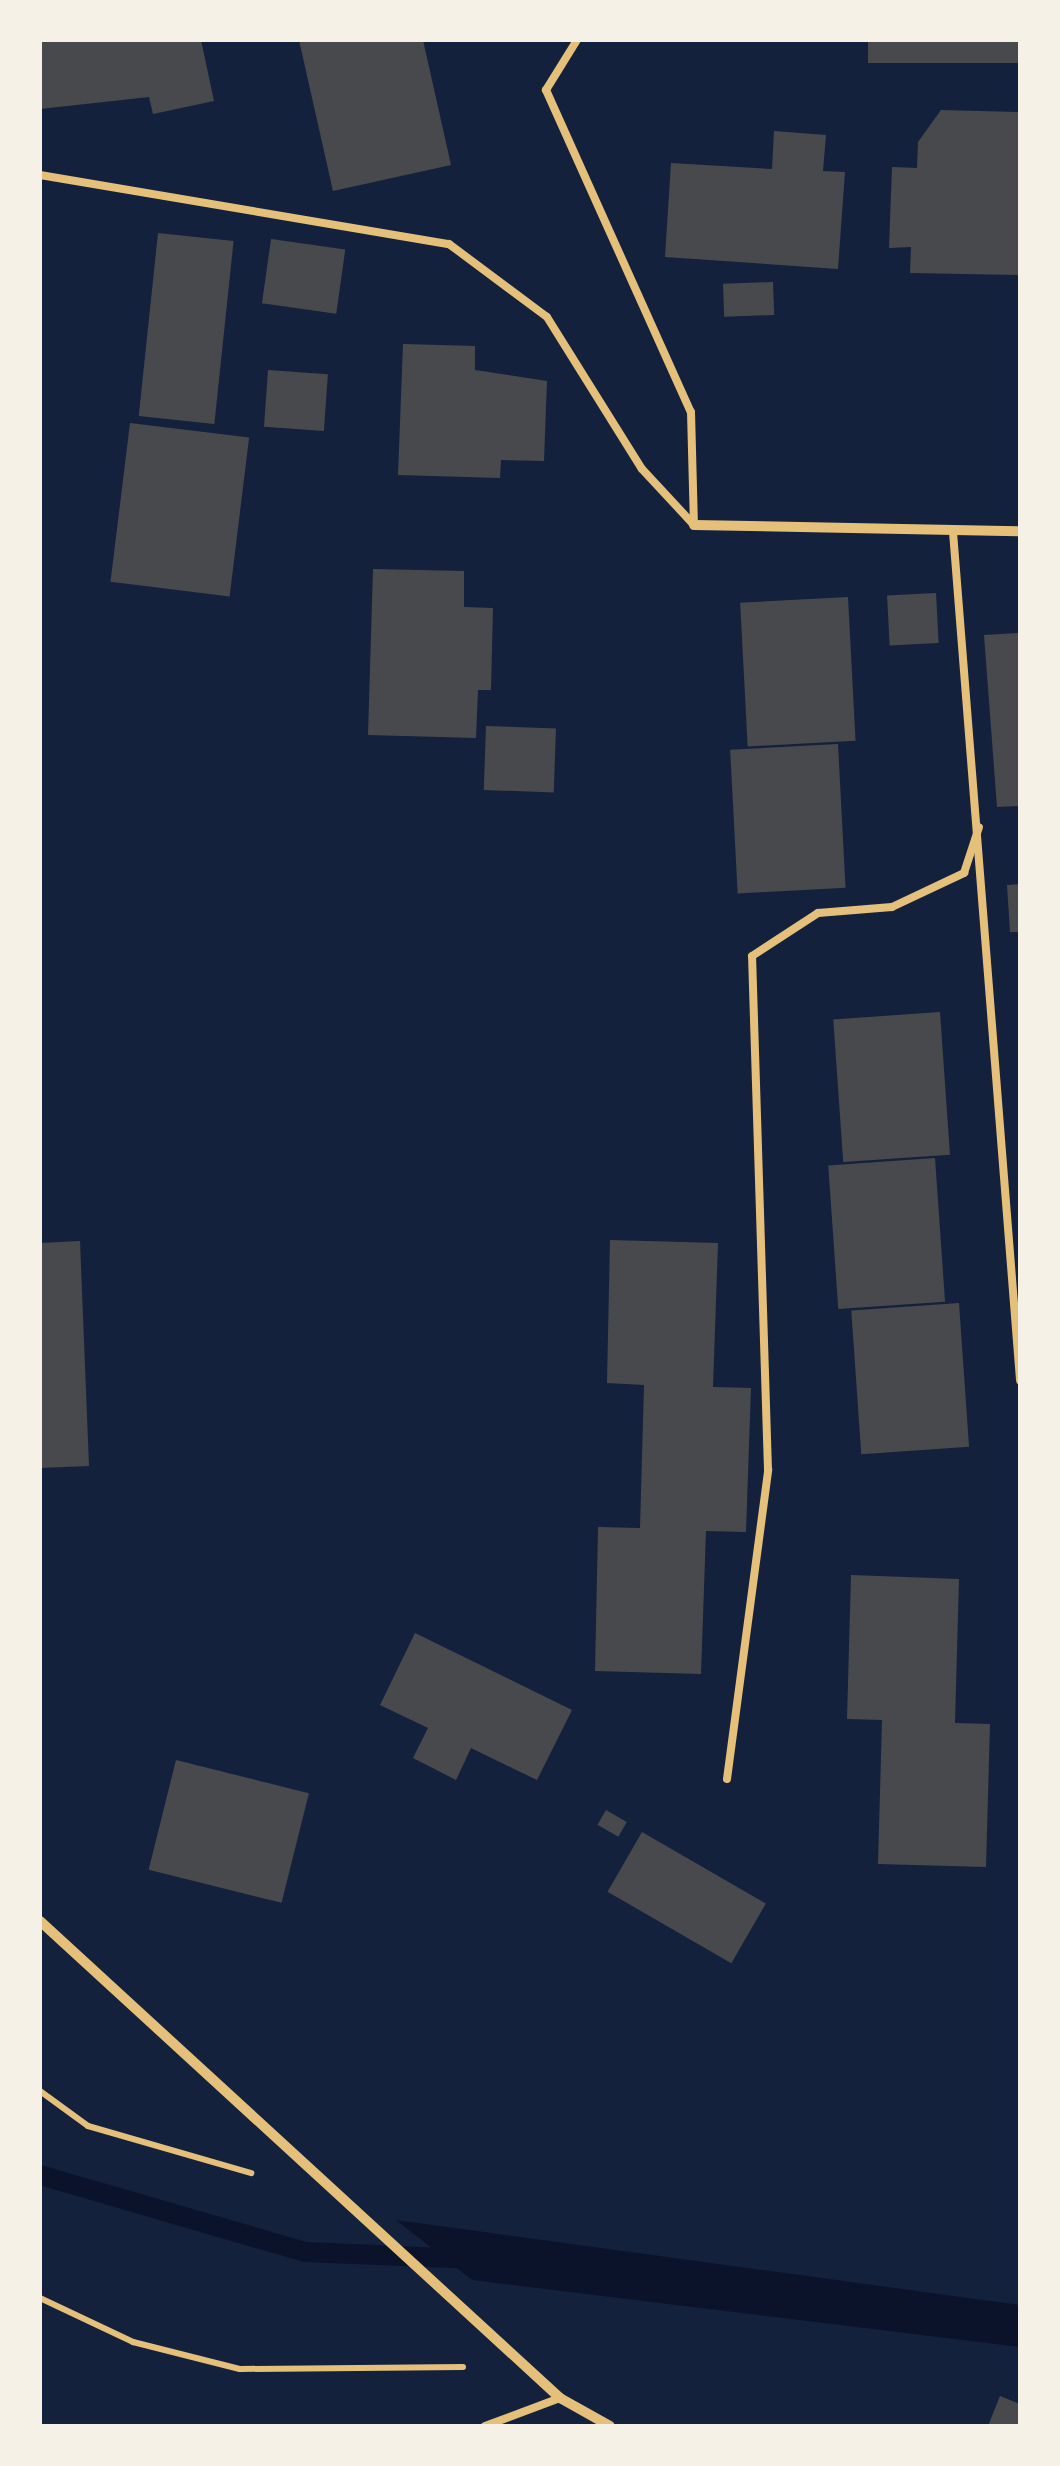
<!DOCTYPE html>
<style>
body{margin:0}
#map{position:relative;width:1060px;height:2466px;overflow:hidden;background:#14213d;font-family:"Roboto Condensed",sans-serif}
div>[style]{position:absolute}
.water>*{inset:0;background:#0b132b}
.stream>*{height:20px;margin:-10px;padding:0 10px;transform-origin:10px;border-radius:10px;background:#0b132b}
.building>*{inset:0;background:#48494c;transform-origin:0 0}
.path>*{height:6px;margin:-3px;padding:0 3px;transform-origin:3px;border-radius:3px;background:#e5c07b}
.service>*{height:8px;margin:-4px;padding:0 4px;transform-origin:4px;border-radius:4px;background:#e5c07b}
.minor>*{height:10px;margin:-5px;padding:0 5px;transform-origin:5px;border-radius:5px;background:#e5c07b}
span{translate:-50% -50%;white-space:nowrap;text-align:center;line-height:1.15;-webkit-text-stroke:8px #f6f1e7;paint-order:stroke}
.frame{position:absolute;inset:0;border:42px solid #f6f1e7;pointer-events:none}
</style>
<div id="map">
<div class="water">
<i style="clip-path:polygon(396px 2220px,1020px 2305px,1020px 2347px,472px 2280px)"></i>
</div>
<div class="stream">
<i style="left:40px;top:2175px;width:276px;rotate:16.2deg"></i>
<i style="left:305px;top:2252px;width:164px;rotate:2.4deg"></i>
</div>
<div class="building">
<i style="clip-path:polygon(201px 40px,214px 101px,153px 114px,149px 97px,40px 109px,40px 41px)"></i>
<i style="clip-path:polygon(299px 40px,423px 40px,451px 165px,333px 191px)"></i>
<i style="left:868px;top:40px;width:152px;height:23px"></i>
<i style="clip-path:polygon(941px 110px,1020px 112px,1020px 275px,910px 273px,911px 247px,889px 248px,892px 167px,917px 168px,918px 142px)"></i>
<i style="clip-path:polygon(774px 131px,826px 135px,823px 171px,845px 172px,838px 269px,665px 257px,671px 163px,772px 169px)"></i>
<i style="left:158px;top:233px;width:76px;height:184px;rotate:6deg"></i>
<i style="left:271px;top:239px;width:75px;height:65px;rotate:8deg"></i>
<i style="left:773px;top:282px;width:33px;height:50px;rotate:88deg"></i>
<i style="clip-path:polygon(403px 344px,475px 346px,475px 370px,547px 381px,544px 461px,501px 460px,500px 478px,398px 475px)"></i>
<i style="left:268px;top:370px;width:60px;height:57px;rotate:4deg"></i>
<i style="left:130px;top:423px;width:120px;height:160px;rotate:7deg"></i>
<i style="clip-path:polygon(373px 569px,464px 571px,464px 607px,493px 608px,491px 690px,478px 690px,476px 738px,368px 735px)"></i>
<i style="left:936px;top:593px;width:50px;height:49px;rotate:87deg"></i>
<i style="left:848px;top:597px;width:144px;height:108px;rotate:87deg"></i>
<i style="clip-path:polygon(1020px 633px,1020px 806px,997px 807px,984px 635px)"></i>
<i style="left:486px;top:726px;width:70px;height:64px;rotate:2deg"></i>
<i style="left:838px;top:744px;width:144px;height:108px;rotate:87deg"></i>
<i style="clip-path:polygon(1020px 884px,1020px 932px,1010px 932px,1007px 885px)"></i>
<i style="left:940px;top:1012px;width:143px;height:107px;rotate:86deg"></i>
<i style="left:935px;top:1158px;width:144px;height:107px;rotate:86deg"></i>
<i style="clip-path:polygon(610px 1240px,718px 1243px,713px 1387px,751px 1388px,746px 1532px,706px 1531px,701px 1674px,595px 1671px,598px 1527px,640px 1528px,644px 1385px,607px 1383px)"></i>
<i style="clip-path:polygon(80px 1241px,89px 1466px,40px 1468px,40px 1243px)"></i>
<i style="left:959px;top:1303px;width:144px;height:108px;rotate:86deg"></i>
<i style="clip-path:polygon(851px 1575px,959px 1579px,955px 1723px,990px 1724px,986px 1867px,878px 1864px,882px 1720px,847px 1719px)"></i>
<i style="clip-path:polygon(415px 1633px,572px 1710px,537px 1780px,471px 1748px,456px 1780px,413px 1758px,428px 1728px,380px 1705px)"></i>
<i style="left:176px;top:1760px;width:137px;height:113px;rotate:14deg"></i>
<i style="left:606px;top:1810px;width:24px;height:17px;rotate:30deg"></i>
<i style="left:642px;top:1832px;width:143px;height:69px;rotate:30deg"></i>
<i style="clip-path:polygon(1000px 2396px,1020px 2404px,1020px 2426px,988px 2426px)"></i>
</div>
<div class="path">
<i style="left:40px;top:2091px;width:59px;rotate:36.1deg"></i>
<i style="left:88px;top:2126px;width:170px;rotate:16.1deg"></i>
<i style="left:40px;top:2298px;width:103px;rotate:25.3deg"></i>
<i style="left:133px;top:2342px;width:110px;rotate:14.2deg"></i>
<i style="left:240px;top:2369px;width:223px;rotate:-0.5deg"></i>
</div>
<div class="service">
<i style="left:577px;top:40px;width:59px;rotate:121.8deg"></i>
<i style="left:546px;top:90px;width:353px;rotate:65.8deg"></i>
<i style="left:691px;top:412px;width:113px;rotate:88.5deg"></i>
<i style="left:40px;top:175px;width:415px;rotate:9.6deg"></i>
<i style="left:449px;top:244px;width:122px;rotate:36.7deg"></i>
<i style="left:547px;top:317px;width:179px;rotate:58deg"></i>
<i style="left:642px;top:469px;width:76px;rotate:47.1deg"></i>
<i style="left:953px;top:532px;width:851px;rotate:85.48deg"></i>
<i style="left:727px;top:1779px;width:312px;rotate:-82.4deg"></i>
<i style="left:768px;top:1470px;width:514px;rotate:-91.78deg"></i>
<i style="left:752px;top:956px;width:79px;rotate:-33.1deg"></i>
<i style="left:818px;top:913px;width:74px;rotate:-4.6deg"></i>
<i style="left:892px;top:907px;width:80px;rotate:-25.3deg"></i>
<i style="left:964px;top:873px;width:48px;rotate:-71.9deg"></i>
<i style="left:485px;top:2426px;width:80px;rotate:-20.5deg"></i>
</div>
<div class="minor">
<i style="left:694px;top:525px;width:326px;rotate:1.1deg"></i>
<i style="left:40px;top:1921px;width:706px;rotate:42.53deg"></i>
<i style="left:560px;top:2398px;width:57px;rotate:29.2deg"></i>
</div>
<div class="frame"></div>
</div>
